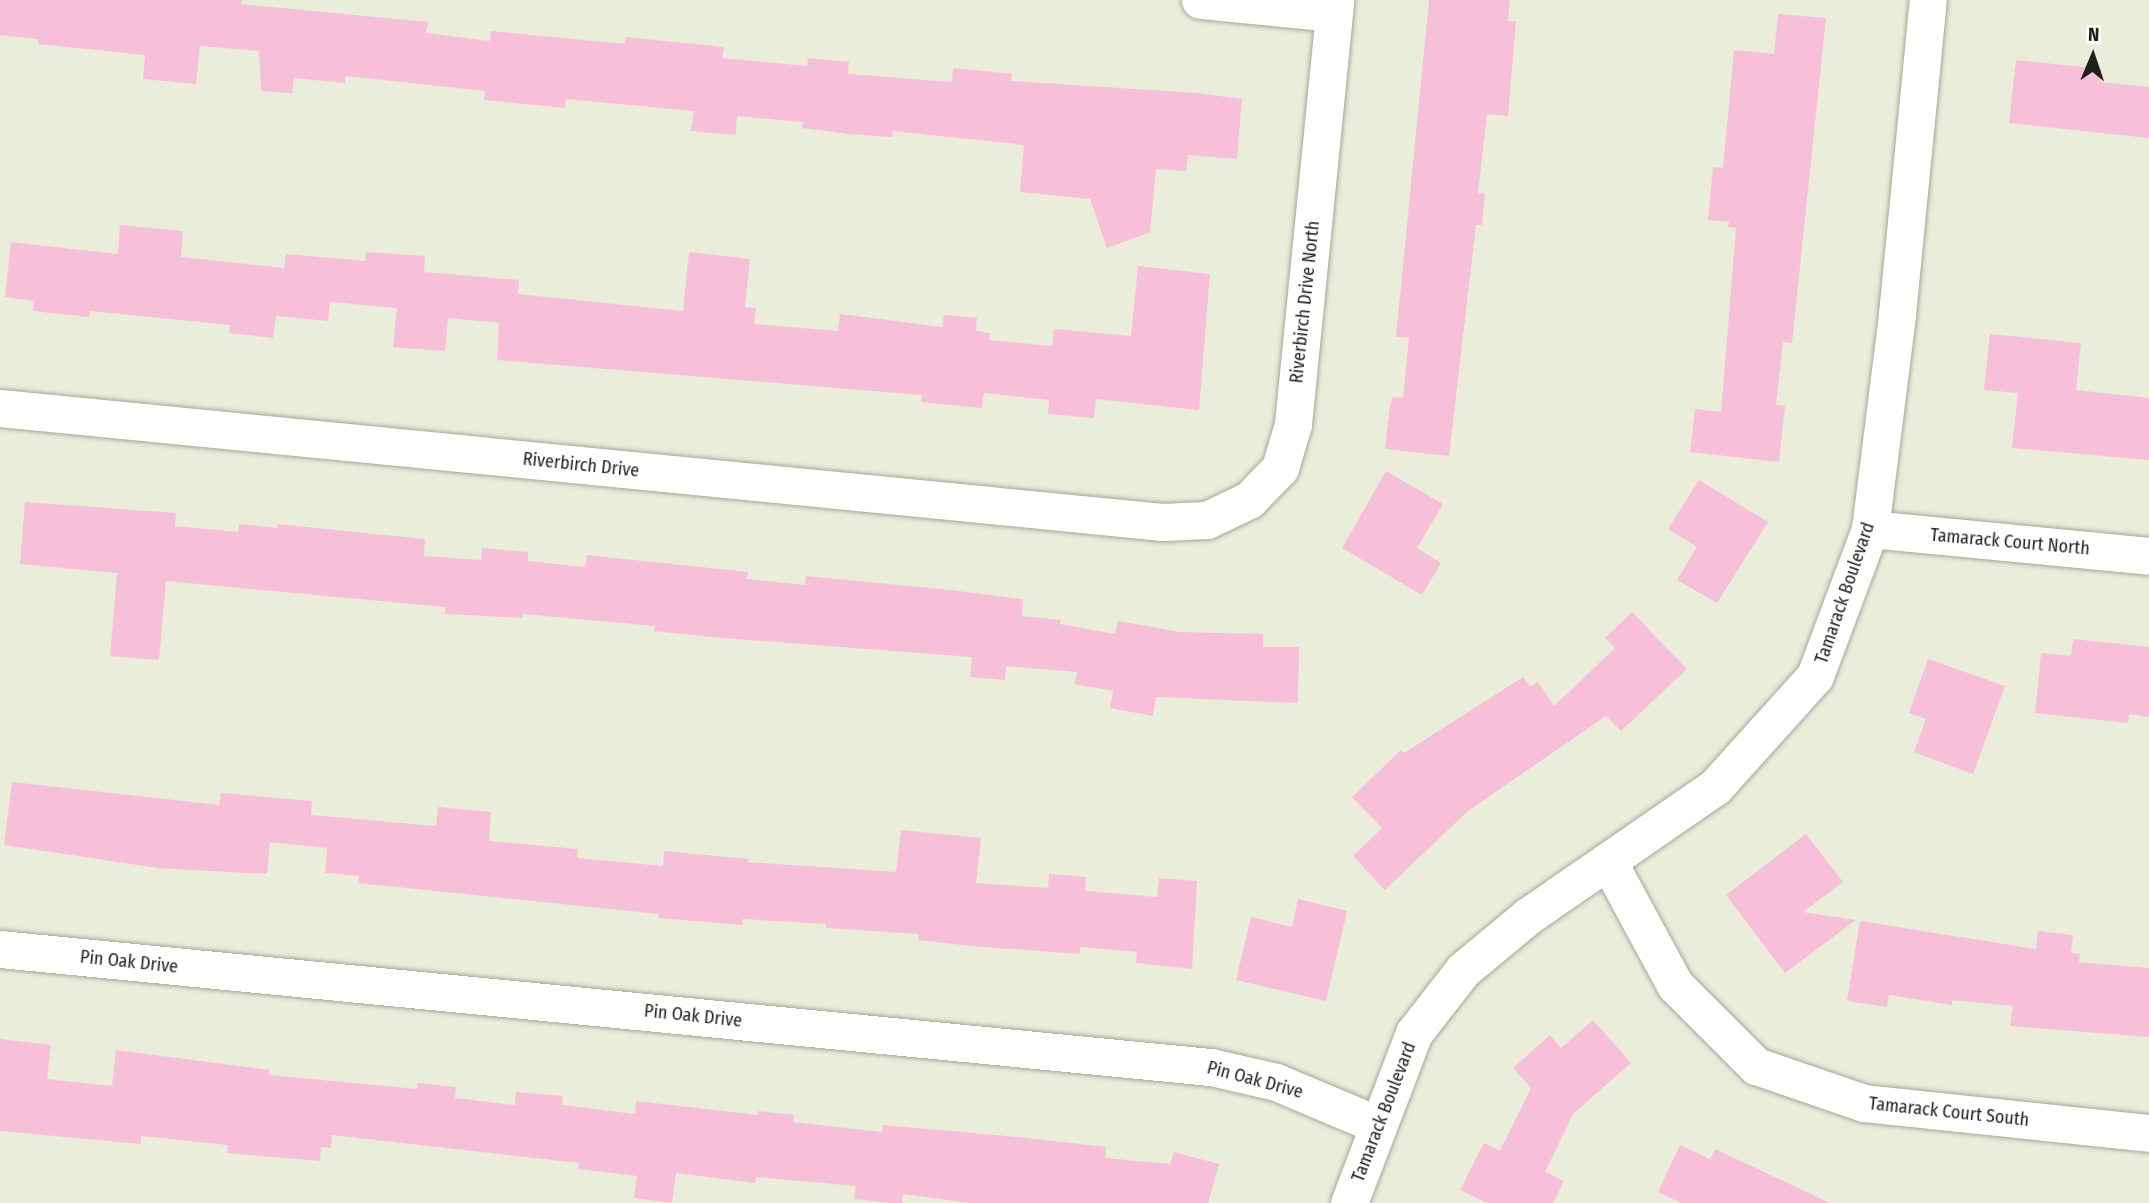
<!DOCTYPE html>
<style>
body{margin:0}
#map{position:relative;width:2149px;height:1203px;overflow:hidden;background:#eaedda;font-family:"Fira Sans Condensed",sans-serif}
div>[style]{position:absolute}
.building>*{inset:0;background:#f8c0d8}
.roads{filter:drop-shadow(0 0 2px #a6a896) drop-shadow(0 0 2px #a6a896)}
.minor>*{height:37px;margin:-18.5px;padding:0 18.5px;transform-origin:18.5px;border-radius:18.5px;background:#fff}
span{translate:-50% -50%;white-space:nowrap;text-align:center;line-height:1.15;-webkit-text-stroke:5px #fff;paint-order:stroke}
.street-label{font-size:18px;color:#1f2019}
.north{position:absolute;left:2058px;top:21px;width:70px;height:70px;-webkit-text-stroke:5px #fff;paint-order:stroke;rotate:2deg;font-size:19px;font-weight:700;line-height:28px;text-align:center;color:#1f2019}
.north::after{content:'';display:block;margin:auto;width:24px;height:32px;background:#1f2019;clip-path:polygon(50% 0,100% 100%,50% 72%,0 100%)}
</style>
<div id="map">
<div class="building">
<i style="clip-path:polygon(0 0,242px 0,241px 4px,428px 22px,426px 33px,490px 41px,491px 31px,625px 44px,626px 37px,724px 47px,722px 58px,807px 66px,808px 58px,849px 62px,848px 74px,952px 82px,953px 68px,1012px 74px,1011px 81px,1197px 93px,1242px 99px,1237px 159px,1188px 155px,1186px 171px,1156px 169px,1150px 232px,1107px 248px,1090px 199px,1020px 192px,1024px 145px,893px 131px,892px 137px,849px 134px,802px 128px,803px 122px,737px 116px,736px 135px,691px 131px,694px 111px,566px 99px,565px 108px,484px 100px,485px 91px,345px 76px,345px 83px,294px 78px,292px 93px,261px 91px,259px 51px,200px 46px,196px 84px,143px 79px,145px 55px,38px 44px,38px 39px,0 35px)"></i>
<i style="clip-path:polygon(1429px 0,1510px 0,1508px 21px,1516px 21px,1508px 116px,1487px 114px,1478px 193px,1485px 194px,1482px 225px,1476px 225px,1449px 456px,1385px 449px,1390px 405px,1393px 397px,1403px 398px,1409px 338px,1396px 337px)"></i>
<i style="clip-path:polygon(1778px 14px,1826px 18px,1792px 343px,1783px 342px,1776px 405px,1785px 406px,1779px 462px,1690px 452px,1695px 409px,1721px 412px,1736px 228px,1728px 227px,1729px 222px,1708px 220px,1713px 167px,1723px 168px,1734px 50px,1774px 54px)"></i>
<i style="clip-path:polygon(2016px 60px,2102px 69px,2100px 82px,2149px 87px,2149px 138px,2009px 123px)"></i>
<i style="clip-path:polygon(120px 225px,183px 231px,181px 257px,284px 268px,286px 254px,365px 261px,366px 252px,425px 256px,424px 272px,519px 280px,518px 294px,683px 311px,689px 252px,750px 259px,745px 307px,756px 308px,754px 324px,838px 331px,840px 314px,942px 327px,944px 315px,977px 318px,976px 331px,990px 333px,989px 340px,1052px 346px,1054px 329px,1131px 336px,1138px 266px,1210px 274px,1199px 410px,1096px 399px,1094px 418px,1048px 414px,1049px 400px,984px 393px,982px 408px,921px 402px,922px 395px,497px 360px,499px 323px,448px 318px,445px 351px,393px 347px,397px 308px,330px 302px,328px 321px,276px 316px,273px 338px,229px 333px,230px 325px,90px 311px,89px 317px,33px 311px,34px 301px,5px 297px,11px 242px,118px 254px)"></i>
<i style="clip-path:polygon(1990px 334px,2081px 343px,2076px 390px,2149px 398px,2149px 460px,2012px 448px,2018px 393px,1984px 390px)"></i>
<i style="clip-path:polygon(1386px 471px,1443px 504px,1417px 548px,1441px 563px,1422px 595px,1342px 548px)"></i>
<i style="clip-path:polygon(1699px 480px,1768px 522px,1717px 603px,1677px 580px,1697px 547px,1668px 529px)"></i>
<i style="clip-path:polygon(25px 502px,176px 513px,175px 526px,238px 532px,239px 524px,277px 528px,277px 524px,425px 539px,424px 556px,481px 560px,482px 548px,528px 552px,528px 561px,585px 567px,587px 555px,748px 572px,747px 579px,805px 585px,806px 576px,950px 590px,1023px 599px,1022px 616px,1061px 620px,1060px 624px,1115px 634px,1118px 621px,1180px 632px,1263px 634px,1263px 647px,1299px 647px,1298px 703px,1156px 697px,1153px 716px,1110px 708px,1113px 691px,1075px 684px,1077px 672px,1006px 666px,1005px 680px,970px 677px,972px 657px,722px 638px,654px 631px,655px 626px,523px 614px,523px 618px,445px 614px,445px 607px,166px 581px,159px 660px,110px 656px,117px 573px,20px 564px)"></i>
<i style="clip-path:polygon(1632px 612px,1687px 669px,1621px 731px,1606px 716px,1468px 811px,1385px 890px,1353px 856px,1382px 828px,1352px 797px,1401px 750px,1404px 753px,1523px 677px,1530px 687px,1538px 682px,1554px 706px,1615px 648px,1605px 638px)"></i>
<i style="clip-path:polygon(2073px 639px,2149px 647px,2149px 717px,2129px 714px,2128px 723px,2035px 713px,2041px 653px,2071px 656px)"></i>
<i style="clip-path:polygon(1928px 659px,2005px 686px,1973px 774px,1914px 752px,1926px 719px,1909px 713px)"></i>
<i style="clip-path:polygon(12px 782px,219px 805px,221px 793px,312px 801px,311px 815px,436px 826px,438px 807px,491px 812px,489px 841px,578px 849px,577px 858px,663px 866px,664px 851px,749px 859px,748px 862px,896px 872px,901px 830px,981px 838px,976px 883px,1048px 888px,1049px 874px,1086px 877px,1085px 891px,1157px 897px,1159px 878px,1197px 881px,1192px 969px,1136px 963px,1137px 952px,1080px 947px,1080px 954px,972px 946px,918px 940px,919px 934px,826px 928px,826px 924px,743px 919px,742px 925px,658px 918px,659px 914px,358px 883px,359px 876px,325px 873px,327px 848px,270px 842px,267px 874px,158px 868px,4px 845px)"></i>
<i style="clip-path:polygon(1806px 834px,1843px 882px,1803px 912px,1856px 920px,1785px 973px,1726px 895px)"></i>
<i style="clip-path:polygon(1298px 899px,1347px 911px,1326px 1001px,1236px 980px,1251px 917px,1292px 927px)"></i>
<i style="clip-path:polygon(1860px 921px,2036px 949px,2038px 931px,2073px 935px,2071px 953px,2080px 954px,2079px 962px,2149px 968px,2149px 1037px,2010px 1026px,2013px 1006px,1952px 1000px,1952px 1005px,1889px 995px,1887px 1007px,1847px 1001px)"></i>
<i style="clip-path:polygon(1593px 1020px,1631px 1063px,1573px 1114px,1545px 1172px,1564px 1181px,1553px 1203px,1487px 1203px,1460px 1190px,1484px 1143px,1500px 1151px,1531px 1088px,1513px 1068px,1550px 1035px,1561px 1048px)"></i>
<i style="clip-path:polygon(0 1039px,51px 1045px,47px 1079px,112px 1086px,116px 1050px,269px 1070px,269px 1075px,417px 1089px,418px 1083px,456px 1087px,455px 1098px,515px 1105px,516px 1092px,563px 1096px,562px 1105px,635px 1114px,636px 1101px,758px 1115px,758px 1111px,794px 1115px,793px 1122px,882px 1132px,883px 1125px,1019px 1137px,1106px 1147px,1105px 1158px,1170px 1164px,1174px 1152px,1219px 1164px,1208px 1203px,970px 1203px,903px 1194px,902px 1203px,890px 1203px,854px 1199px,856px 1186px,756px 1177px,755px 1183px,676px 1173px,672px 1203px,634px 1198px,637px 1176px,578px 1169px,579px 1163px,332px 1135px,331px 1148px,321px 1147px,320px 1161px,227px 1153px,228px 1145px,141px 1136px,141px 1144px,0 1131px)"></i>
<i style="clip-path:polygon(1680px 1145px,1710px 1159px,1715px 1149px,1830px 1203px,1681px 1203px,1658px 1192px)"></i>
</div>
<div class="roads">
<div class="minor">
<i style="left:1200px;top:0;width:134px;rotate:5.6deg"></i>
<i style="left:0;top:408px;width:1168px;rotate:5.6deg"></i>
<i style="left:1162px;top:522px;width:45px;rotate:-2.5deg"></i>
<i style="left:1207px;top:520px;width:47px;rotate:-25.5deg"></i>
<i style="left:1249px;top:500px;width:45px;rotate:-45.9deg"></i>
<i style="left:1280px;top:468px;width:46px;rotate:-73.5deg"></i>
<i style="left:1293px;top:424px;width:426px;rotate:-84.3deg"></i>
<i style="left:1870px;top:529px;width:280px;rotate:5.5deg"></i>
<i style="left:1609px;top:863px;width:139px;rotate:61.6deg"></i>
<i style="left:1675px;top:985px;width:115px;rotate:45deg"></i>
<i style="left:1756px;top:1066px;width:114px;rotate:18.9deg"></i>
<i style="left:1864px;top:1103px;width:287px;rotate:6deg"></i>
<i style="left:0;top:949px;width:1217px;rotate:5.57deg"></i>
<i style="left:1211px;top:1067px;width:67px;rotate:13deg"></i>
<i style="left:1276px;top:1082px;width:108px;rotate:22.8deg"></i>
<i style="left:1349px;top:1203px;width:182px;rotate:-69.1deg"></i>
<i style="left:1414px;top:1033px;width:80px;rotate:-52.1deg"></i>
<i style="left:1463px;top:970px;width:85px;rotate:-39.7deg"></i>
<i style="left:1528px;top:916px;width:227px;rotate:-34.6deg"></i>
<i style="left:1715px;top:787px;width:149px;rotate:-48deg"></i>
<i style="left:1815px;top:676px;width:157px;rotate:-69.5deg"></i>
<i style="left:1870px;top:529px;width:217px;rotate:-82.8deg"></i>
<i style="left:1897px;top:314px;width:316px;rotate:-84.4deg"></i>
</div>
</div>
<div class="street-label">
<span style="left:1305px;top:302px;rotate:-84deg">Riverbirch Drive North</span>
<span style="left:581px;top:465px;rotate:6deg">Riverbirch Drive</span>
<span style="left:2010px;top:542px;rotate:5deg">Tamarack Court North</span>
<span style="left:1845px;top:593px;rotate:-71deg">Tamarack Boulevard</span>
<span style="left:129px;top:962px;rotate:6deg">Pin Oak Drive</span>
<span style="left:693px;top:1016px;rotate:6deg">Pin Oak Drive</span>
<span style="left:1255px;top:1080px;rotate:15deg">Pin Oak Drive</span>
<span style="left:1384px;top:1112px;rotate:-69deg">Tamarack Boulevard</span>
<span style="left:1949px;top:1112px;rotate:6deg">Tamarack Court South</span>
</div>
<div class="north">N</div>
</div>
